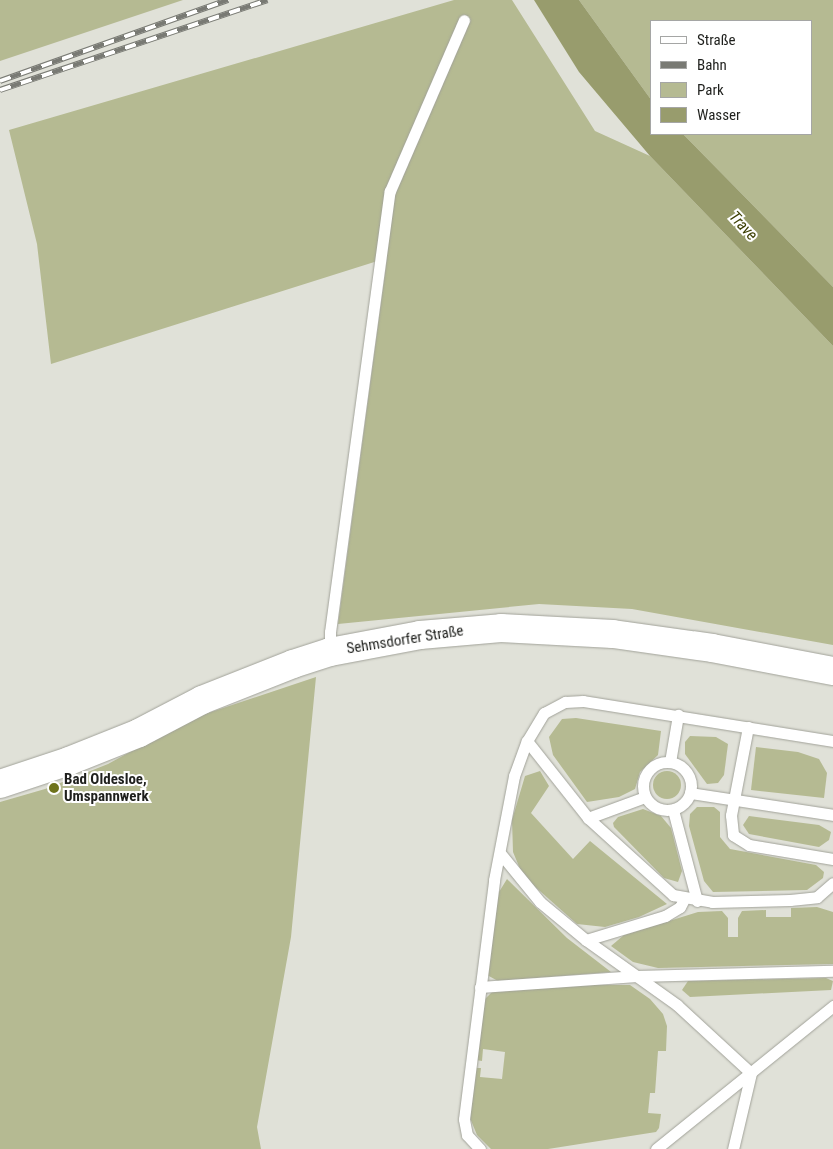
<!DOCTYPE html>
<meta charset="utf-8">
<style>
body{margin:0}
#map{position:relative;width:833px;height:1149px;overflow:hidden;background:#e0e1d8;font-family:"Roboto Condensed",sans-serif}
div>[style]{position:absolute}
.green>*{inset:0;background:#b5ba92}
.round{border-radius:50%}
.water>*{inset:0;background:#989c6d}
.roads{filter:drop-shadow(0 0 1px #a1a299) drop-shadow(0 0 1px #a1a299)}
.lane>*{height:11px;margin:-5.5px;padding:0 5.5px;transform-origin:5.5px;border-radius:5.5px;background:#fff}
.lane>.ring{margin:-5.5px;padding:0;box-sizing:content-box;background:none;border:11px solid #fff;border-radius:50%}
.secondary>*{height:28px;margin:-14px;padding:0 14px;transform-origin:14px;border-radius:14px;background:#fff}
.rail>*{height:5.5px;margin-top:-2.75px;transform-origin:0;background:repeating-linear-gradient(90deg,#fff 0 11px,#797a74 0 22px);box-sizing:border-box;border-block:1px solid #797a74}
.dots>*{width:14px;height:14px;translate:-50% -50%;box-sizing:border-box;border:2px solid #fff;border-radius:50%}
span{translate:-50% -50%;white-space:nowrap;text-align:center;line-height:1.15;-webkit-text-stroke:4px #fff;paint-order:stroke}
.street-label{font-size:15px;color:#1f201d}
.poi-label{font-size:15px;color:#1f201d;font-weight:700}
.left{translate:0 -50%;text-align:left}
.water-label{font-size:16px;color:#3c3f03;font-style:italic}
.legend{position:absolute;left:650px;top:20px;width:162px;height:115px;box-sizing:border-box;background:#fff;border:1px solid #a5a6a5;margin:0;padding:6px 9px;list-style:none;font-size:15px;color:#1f201d}
.legend li{display:flex;align-items:center;gap:10px;height:25px}
.legend b{width:25px;border:1px solid #a5a6a5}
</style>
<div id="map">
<div class="green">
<i style="clip-path:polygon(0 0,183px 0,0 61px)"></i>
<i style="clip-path:polygon(454px 0,512px 0,595px 131px,650px 156px,833px 346px,833px 645px,632px 609px,539px 604px,338px 624px,387px 258px,51px 364px,37px 244px,9px 130px)"></i>
<i style="clip-path:polygon(579px 0,833px 0,833px 287px,683px 134px,812px 134px,812px 21px,652px 21px,652px 101px)"></i>
<i style="clip-path:polygon(316px 677px,291px 937px,257px 1127px,261px 1149px,0 1149px,0 802px,45px 789px,108px 764px,190px 719px)"></i>
<i style="clip-path:polygon(576px 718px,661px 731px,658px 755px,640px 772px,635px 789px,619px 797px,587px 802px,553px 755px,549px 737px,562px 719px)"></i>
<i style="clip-path:polygon(690px 736px,716px 737px,728px 744px,724px 775px,718px 783px,707px 784px,685px 754px,685px 742px)"></i>
<i style="clip-path:polygon(756px 747px,798px 752px,819px 759px,827px 773px,824px 798px,751px 790px)"></i>
<i style="clip-path:polygon(540px 771px,549px 786px,531px 813px,573px 859px,590px 841px,667px 904px,639px 917px,605px 927px,577px 924px,523px 876px,513px 852px,512px 820px,525px 776px)"></i>
<i class="round" style="left:653px;top:771px;width:28px;height:28px"></i>
<i style="clip-path:polygon(697px 807px,714px 807px,720px 812px,720px 837px,730px 849px,816px 865px,824px 872px,823px 878px,807px 890px,713px 892px,704px 881px,689px 826px,690px 814px)"></i>
<i style="clip-path:polygon(643px 809px,661px 816px,671px 828px,682px 871px,678px 882px,664px 878px,614px 827px,613px 823px,618px 817px)"></i>
<i style="clip-path:polygon(749px 816px,819px 825px,831px 832px,829px 840px,819px 847px,749px 834px,743px 825px)"></i>
<i style="clip-path:polygon(507px 879px,567px 938px,611px 972px,498px 981px,487px 975px,499px 892px)"></i>
<i style="clip-path:polygon(817px 907px,833px 912px,833px 964px,658px 968px,633px 962px,611px 946px,624px 935px,698px 912px,722px 911px,728px 918px,728px 937px,738px 937px,738px 918px,742px 911px,766px 910px,766px 917px,791px 917px,791px 908px)"></i>
<i style="clip-path:polygon(826px 978px,833px 981px,831px 990px,690px 997px,682px 990px,688px 981px)"></i>
<i style="clip-path:polygon(578px 985px,630px 985px,650px 999px,663px 1014px,667px 1026px,666px 1051px,658px 1051px,655px 1093px,650px 1093px,648px 1113px,661px 1114px,659px 1128px,656px 1132px,548px 1149px,491px 1149px,477px 1135px,470px 1118px,475px 1068px,481px 1068px,480px 1077px,502px 1079px,505px 1052px,483px 1049px,482px 1061px,476px 1060px,482px 1002px,494px 990px)"></i>
</div>
<div class="water">
<i style="clip-path:polygon(534px 0,579px 0,652px 101px,652px 134px,683px 134px,833px 287px,833px 346px,650px 156px,579px 72px)"></i>
</div>
<div class="roads">
<div class="lane">
<i style="left:330px;top:652px;width:20px;rotate:-90deg"></i>
<i style="left:330px;top:632px;width:445px;rotate:-82.3deg"></i>
<i style="left:390px;top:191px;width:186px;rotate:-66.6deg"></i>
<i style="left:748px;top:727px;width:90px;rotate:100.9deg"></i>
<i style="left:731px;top:815px;width:20px;rotate:84deg"></i>
<i style="left:733px;top:835px;width:19px;rotate:32deg"></i>
<i style="left:749px;top:845px;width:85px;rotate:9.5deg"></i>
<i style="left:527px;top:741px;width:98px;rotate:51.6deg"></i>
<i style="left:588px;top:818px;width:115px;rotate:42.2deg"></i>
<i style="left:673px;top:895px;width:40px;rotate:10deg"></i>
<i style="left:712px;top:902px;width:78px;rotate:-1.5deg"></i>
<i style="left:790px;top:900px;width:27px;rotate:-6deg"></i>
<i style="left:817px;top:897px;width:21px;rotate:-41deg"></i>
<i class="ring" style="left:643px;top:762px;width:37px;height:37px"></i>
<i style="left:670px;top:762px;width:48px;rotate:-80.3deg"></i>
<i style="left:690px;top:793px;width:145px;rotate:8.7deg"></i>
<i style="left:673px;top:810px;width:94px;rotate:75.2deg"></i>
<i style="left:588px;top:818px;width:61px;rotate:-20.2deg"></i>
<i style="left:500px;top:853px;width:63px;rotate:50.8deg"></i>
<i style="left:540px;top:902px;width:60px;rotate:39.6deg"></i>
<i style="left:586px;top:940px;width:112px;rotate:35.5deg"></i>
<i style="left:677px;top:1005px;width:100px;rotate:42.6deg"></i>
<i style="left:751px;top:1073px;width:78px;rotate:103.3deg"></i>
<i style="left:586px;top:940px;width:83px;rotate:-16.9deg"></i>
<i style="left:665px;top:916px;width:17px;rotate:-31deg"></i>
<i style="left:680px;top:907px;width:9px;rotate:-63deg"></i>
<i style="left:480px;top:987px;width:157px;rotate:-4deg"></i>
<i style="left:637px;top:976px;width:196px;rotate:-1.5deg"></i>
<i style="left:480px;top:1149px;width:19px;rotate:-133deg"></i>
<i style="left:467px;top:1135px;width:16px;rotate:-101deg"></i>
<i style="left:464px;top:1119px;width:241px;rotate:-82.8deg"></i>
<i style="left:494px;top:880px;width:106px;rotate:-79.1deg"></i>
<i style="left:514px;top:776px;width:37px;rotate:-70deg"></i>
<i style="left:527px;top:741px;width:33px;rotate:-59deg"></i>
<i style="left:544px;top:713px;width:24px;rotate:-28deg"></i>
<i style="left:565px;top:702px;width:18px;rotate:-3deg"></i>
<i style="left:583px;top:701px;width:253px;rotate:9.1deg"></i>
<i style="left:656px;top:1149px;width:228px;rotate:-38.9deg"></i>
</div>
<div class="secondary">
<i style="left:0;top:784px;width:73px;rotate:-18.4deg"></i>
<i style="left:69px;top:761px;width:75px;rotate:-21.8deg"></i>
<i style="left:139px;top:733px;width:71px;rotate:-27.6deg"></i>
<i style="left:202px;top:700px;width:98px;rotate:-21.6deg"></i>
<i style="left:293px;top:664px;width:39px;rotate:-18deg"></i>
<i style="left:330px;top:652px;width:92px;rotate:-10.7deg"></i>
<i style="left:420px;top:635px;width:81px;rotate:-4.9deg"></i>
<i style="left:501px;top:628px;width:112px;rotate:3.1deg"></i>
<i style="left:613px;top:634px;width:100px;rotate:8deg"></i>
<i style="left:712px;top:648px;width:123px;rotate:10.8deg"></i>
</div>
</div>
<div class="rail">
<i style="left:0;top:81px;width:242px;rotate:-19.6deg"></i>
<i style="left:0;top:90px;width:282px;rotate:-18.6deg"></i>
</div>
<div class="dots">
<i style="left:54px;top:788px;background:#6e731b"></i>
</div>
<div class="street-label">
<span style="left:405px;top:640px;rotate:-9deg">Sehmsdorfer Straße</span>
</div>
<div class="poi-label">
<span class="left" style="left:64px;top:788px">Bad Oldesloe,<br>Umspannwerk</span>
</div>
<div class="water-label">
<span style="left:743px;top:226px;rotate:47deg">Trave</span>
</div>
<ul class="legend">
<li><b style="height:6px;background:#fff"></b>Straße</li>
<li><b style="height:6px;background:#797a74"></b>Bahn</li>
<li><b style="height:14px;background:#b5ba92"></b>Park</li>
<li><b style="height:14px;background:#989c6d"></b>Wasser</li>
</ul>
</div>
